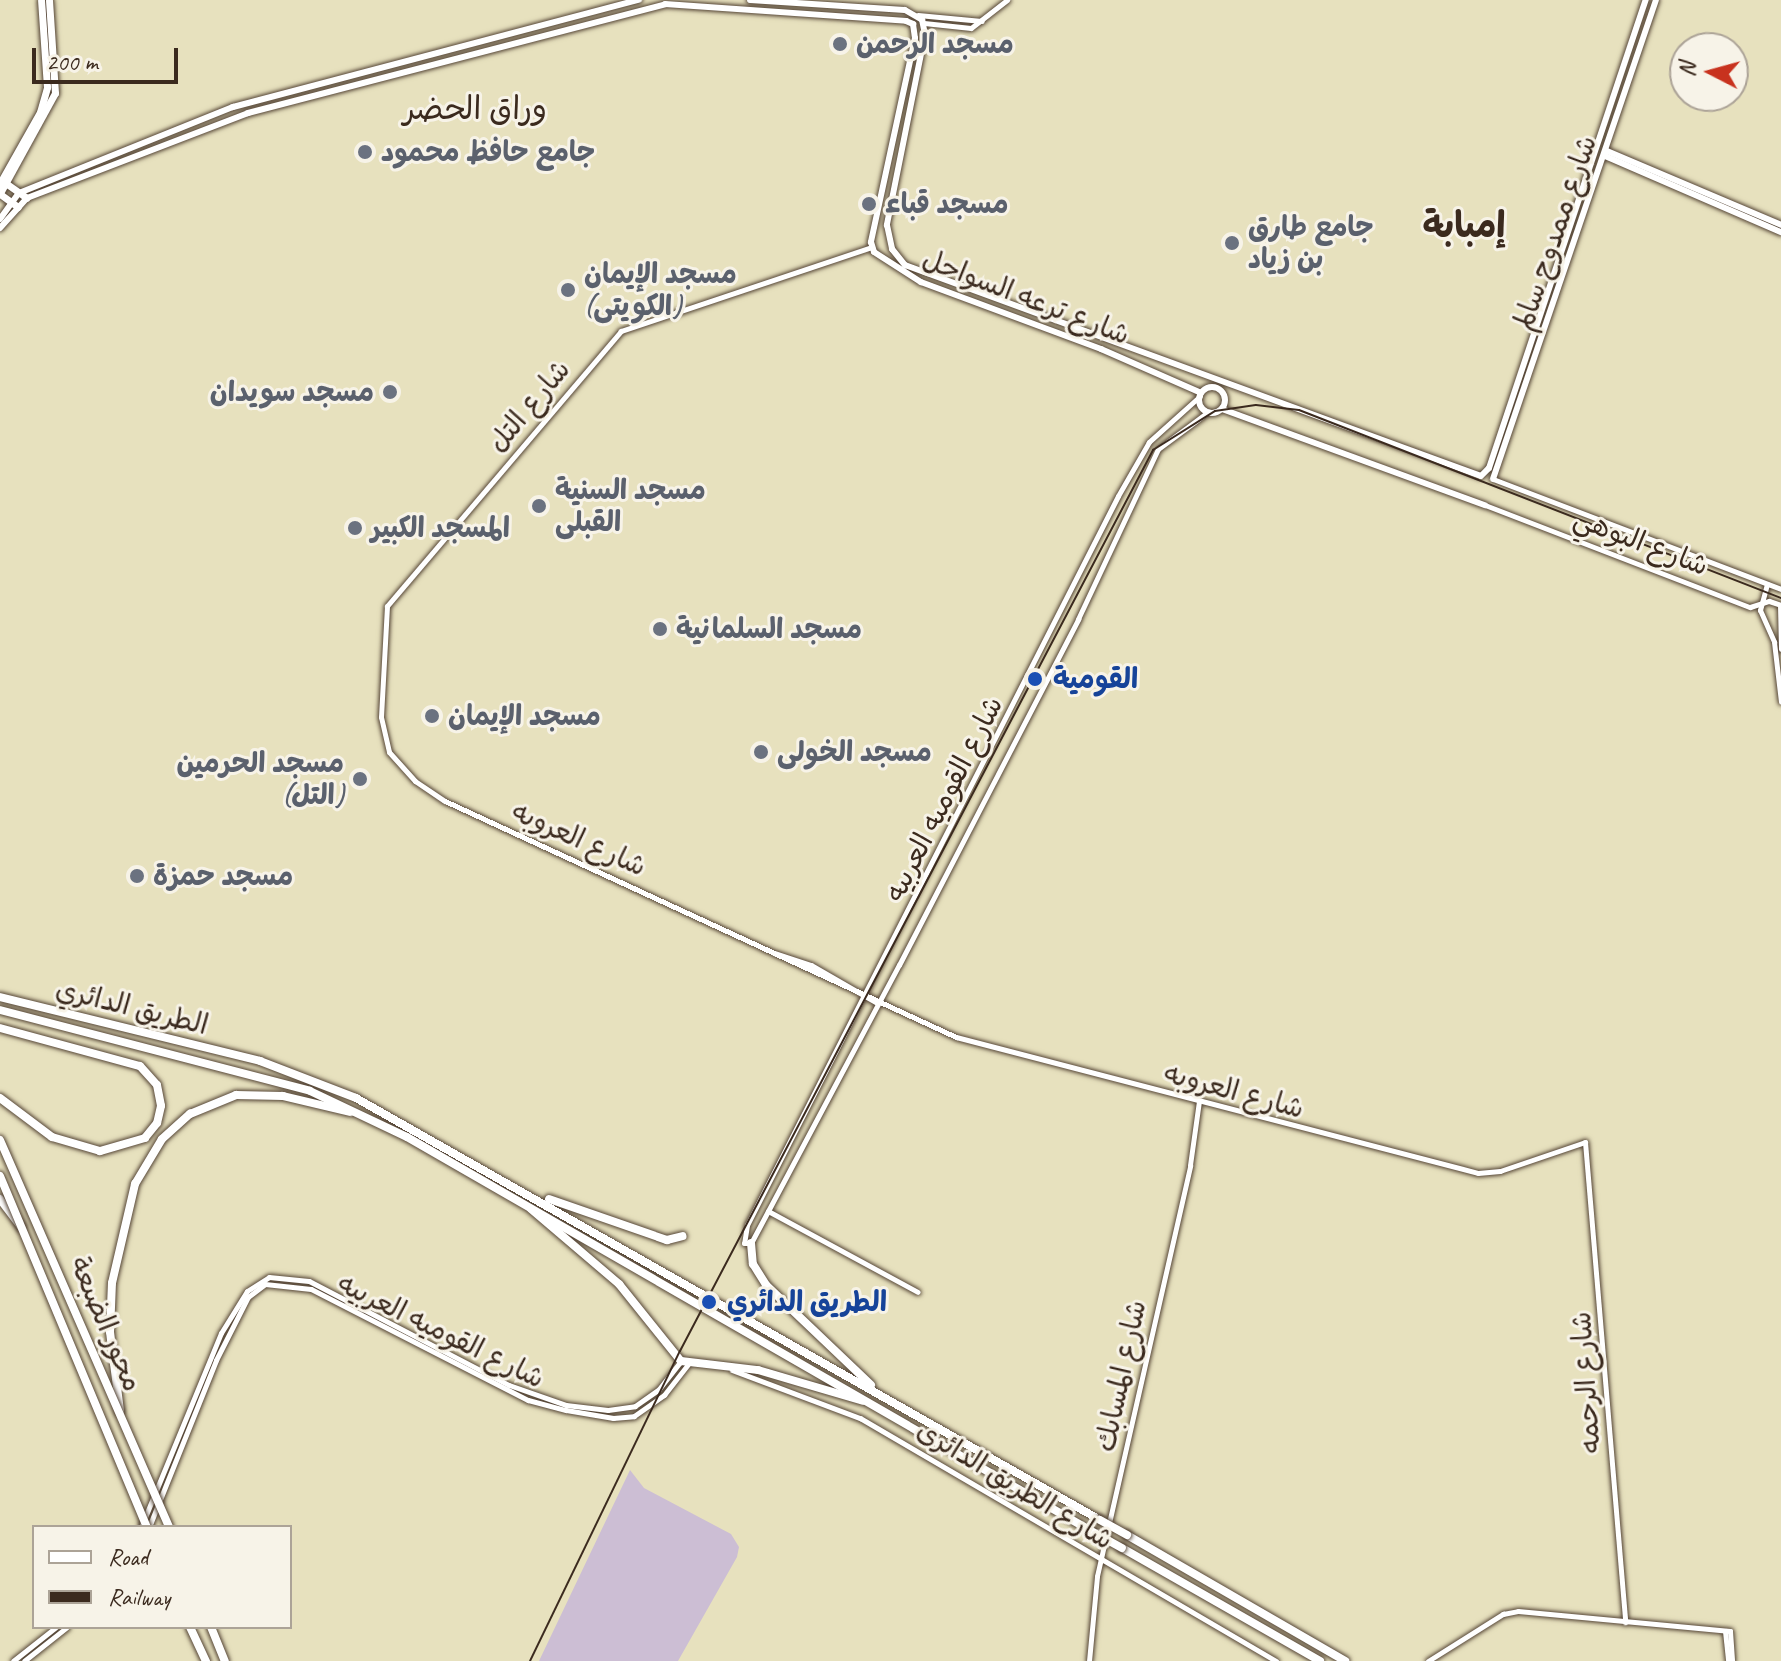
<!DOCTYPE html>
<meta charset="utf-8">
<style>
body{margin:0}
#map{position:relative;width:1781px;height:1661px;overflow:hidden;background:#e7e1be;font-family:Caveat,"Playpen Sans Arabic",sans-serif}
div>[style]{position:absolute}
.industrial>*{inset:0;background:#ccbed4}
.roads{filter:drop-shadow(0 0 2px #554536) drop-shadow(0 0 2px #554536)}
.tertiary>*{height:5px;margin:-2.5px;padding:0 2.5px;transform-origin:2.5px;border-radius:2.5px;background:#fff}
.secondary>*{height:6px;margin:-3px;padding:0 3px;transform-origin:3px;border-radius:3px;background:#fff}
.secondary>.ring{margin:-3px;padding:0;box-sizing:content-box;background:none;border:6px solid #fff;border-radius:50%}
.primary>*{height:7px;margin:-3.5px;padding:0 3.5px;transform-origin:3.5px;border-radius:3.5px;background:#fff}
.motorway>*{height:8px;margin:-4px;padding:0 4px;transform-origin:4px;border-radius:4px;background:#fff}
.rail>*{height:2px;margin:-1px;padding:0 1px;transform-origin:1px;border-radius:1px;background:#3b2a1e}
.bridges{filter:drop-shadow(0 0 2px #554536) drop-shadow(0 0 2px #554536)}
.motorway-bridge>*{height:8px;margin:-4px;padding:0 4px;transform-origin:4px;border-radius:4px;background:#fff}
.dots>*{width:22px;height:22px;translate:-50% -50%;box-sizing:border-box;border:4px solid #f7f3e8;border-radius:50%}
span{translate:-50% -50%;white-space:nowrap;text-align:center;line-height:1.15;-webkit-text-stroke:6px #f7f3e8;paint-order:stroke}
.worship-label{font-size:28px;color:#5b616d;font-weight:700}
.left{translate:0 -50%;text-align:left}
.right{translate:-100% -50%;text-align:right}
.street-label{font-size:28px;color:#3b2a1e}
.transit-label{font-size:28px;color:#164399;font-weight:700}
.quarter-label{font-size:32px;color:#3b2a1e}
.district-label{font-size:36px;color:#3b2a1e;font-weight:700}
.legend{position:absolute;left:32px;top:1525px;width:260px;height:104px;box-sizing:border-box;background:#f7f3e8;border:2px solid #aca397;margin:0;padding:10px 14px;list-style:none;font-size:24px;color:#3b2a1e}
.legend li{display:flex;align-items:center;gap:16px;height:40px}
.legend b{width:40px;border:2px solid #aca397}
.north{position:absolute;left:1669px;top:32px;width:80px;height:80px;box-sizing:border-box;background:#f7f3e8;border:2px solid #aca397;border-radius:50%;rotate:276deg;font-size:22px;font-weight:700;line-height:32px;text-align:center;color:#3b2a1e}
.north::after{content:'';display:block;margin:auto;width:28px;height:36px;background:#c8321e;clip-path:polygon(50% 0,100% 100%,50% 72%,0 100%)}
.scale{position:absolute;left:32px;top:48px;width:146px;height:36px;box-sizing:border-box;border:4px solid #3b2a1e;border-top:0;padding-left:10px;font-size:24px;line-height:28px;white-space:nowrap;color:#3b2a1e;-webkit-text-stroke:6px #f7f3e8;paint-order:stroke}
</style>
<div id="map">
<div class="industrial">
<i style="clip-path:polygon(630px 1470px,644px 1488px,731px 1534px,739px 1547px,737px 1557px,678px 1661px,539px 1661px)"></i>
</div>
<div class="roads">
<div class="tertiary">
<i style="left:918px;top:15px;width:64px;rotate:5.4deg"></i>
<i style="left:924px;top:23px;width:47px;rotate:6.1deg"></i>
<i style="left:971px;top:28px;width:46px;rotate:-37.9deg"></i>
<i style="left:872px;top:247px;width:265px;rotate:161.5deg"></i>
<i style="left:621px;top:331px;width:361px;rotate:130.4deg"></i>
<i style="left:387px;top:606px;width:111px;rotate:93.1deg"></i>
<i style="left:381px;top:717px;width:36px;rotate:77deg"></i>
<i style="left:389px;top:752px;width:39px;rotate:48deg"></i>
<i style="left:415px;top:781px;width:36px;rotate:34deg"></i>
<i style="left:445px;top:801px;width:563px;rotate:24.79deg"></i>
<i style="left:956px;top:1037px;width:539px;rotate:14.6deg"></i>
<i style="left:1478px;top:1173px;width:22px;rotate:-5deg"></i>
<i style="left:1500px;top:1171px;width:90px;rotate:-18.8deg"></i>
<i style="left:1585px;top:1142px;width:482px;rotate:85.2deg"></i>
<i style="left:1200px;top:396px;width:69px;rotate:138deg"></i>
<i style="left:1149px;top:442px;width:62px;rotate:119.9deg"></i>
<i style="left:1118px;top:496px;width:818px;rotate:116.97deg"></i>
<i style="left:747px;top:1225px;width:18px;rotate:99deg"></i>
<i style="left:744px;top:1243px;width:7px"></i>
<i style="left:751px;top:1243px;width:315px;rotate:-62deg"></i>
<i style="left:899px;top:965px;width:390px;rotate:-62.6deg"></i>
<i style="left:1078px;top:619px;width:188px;rotate:-64.8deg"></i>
<i style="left:1158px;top:449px;width:62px;rotate:-36.5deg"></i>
<i style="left:1493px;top:479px;width:308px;rotate:20.9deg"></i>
<i style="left:1485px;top:505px;width:284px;rotate:21.1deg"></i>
<i style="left:1750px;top:607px;width:20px;rotate:-18deg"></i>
<i style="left:1769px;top:601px;width:13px;rotate:18deg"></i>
<i style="left:1767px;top:584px;width:27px;rotate:105deg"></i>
<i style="left:1760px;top:610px;width:35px;rotate:66deg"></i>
<i style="left:1774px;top:642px;width:60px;rotate:83.3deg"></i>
<i style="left:1780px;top:605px;width:44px;rotate:88.7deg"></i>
<i style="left:774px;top:953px;width:39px;rotate:18deg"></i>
<i style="left:811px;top:965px;width:76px;rotate:29.9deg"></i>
<i style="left:768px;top:1211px;width:170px;rotate:28.4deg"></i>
<i style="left:732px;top:1370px;width:137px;rotate:20.6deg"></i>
<i style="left:860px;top:1418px;width:482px;rotate:30.3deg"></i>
<i style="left:141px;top:1527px;width:210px;rotate:-67.6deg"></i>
<i style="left:221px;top:1333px;width:49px;rotate:-58.2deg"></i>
<i style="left:247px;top:1291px;width:26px;rotate:-32deg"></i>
<i style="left:269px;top:1277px;width:40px;rotate:5.7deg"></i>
<i style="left:309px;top:1281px;width:225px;rotate:27.5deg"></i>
<i style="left:509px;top:1385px;width:60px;rotate:19.3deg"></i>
<i style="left:566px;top:1405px;width:42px;rotate:6.8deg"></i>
<i style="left:608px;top:1410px;width:27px;rotate:-8deg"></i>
<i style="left:635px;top:1406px;width:29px;rotate:-35deg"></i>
<i style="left:659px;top:1389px;width:36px;rotate:-52deg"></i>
<i style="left:149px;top:1527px;width:180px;rotate:-68.1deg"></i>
<i style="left:216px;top:1360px;width:71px;rotate:-63.1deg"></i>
<i style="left:248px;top:1297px;width:21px;rotate:-37deg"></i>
<i style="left:265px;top:1284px;width:46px;rotate:6.2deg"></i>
<i style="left:311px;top:1289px;width:244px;rotate:27.1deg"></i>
<i style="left:528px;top:1400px;width:39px;rotate:15deg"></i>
<i style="left:566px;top:1410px;width:48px;rotate:9.7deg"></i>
<i style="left:613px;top:1418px;width:21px;rotate:-5deg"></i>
<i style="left:634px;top:1416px;width:37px;rotate:-35deg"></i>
<i style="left:664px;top:1395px;width:39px;rotate:-52deg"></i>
<i style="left:1725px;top:1631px;width:30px;rotate:84deg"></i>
<i style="left:13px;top:1661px;width:55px;rotate:-38.3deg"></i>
<i style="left:24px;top:1661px;width:55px;rotate:-38.3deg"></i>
<i style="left:1089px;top:1661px;width:85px;rotate:-84.6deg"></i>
<i style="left:1097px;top:1576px;width:421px;rotate:-77.2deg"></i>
<i style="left:1190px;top:1165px;width:65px;rotate:-82deg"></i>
<i style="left:1428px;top:1661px;width:89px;rotate:-32.1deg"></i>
<i style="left:1503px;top:1614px;width:15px;rotate:-11deg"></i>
<i style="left:1518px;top:1611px;width:213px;rotate:5.4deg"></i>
<i style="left:1730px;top:1631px;width:30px;rotate:86deg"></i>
</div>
<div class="secondary">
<i style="left:750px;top:0;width:155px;rotate:3.7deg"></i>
<i style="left:905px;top:10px;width:20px;rotate:30deg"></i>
<i style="left:922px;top:20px;width:14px;rotate:78deg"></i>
<i style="left:925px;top:34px;width:195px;rotate:101.3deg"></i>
<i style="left:887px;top:225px;width:25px;rotate:78deg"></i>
<i style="left:892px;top:249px;width:21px;rotate:51deg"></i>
<i style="left:905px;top:265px;width:613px;rotate:20.12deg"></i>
<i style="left:1481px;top:476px;width:11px;rotate:-45deg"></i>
<i style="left:1489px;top:468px;width:494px;rotate:-71.5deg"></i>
<i style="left:1607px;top:151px;width:189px;rotate:23deg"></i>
<i style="left:1605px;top:156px;width:192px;rotate:23.4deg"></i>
<i style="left:0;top:219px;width:32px;rotate:-54deg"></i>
<i style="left:19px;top:193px;width:231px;rotate:-21.9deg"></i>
<i style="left:233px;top:107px;width:420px;rotate:-14.8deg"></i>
<i style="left:0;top:228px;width:40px;rotate:-48deg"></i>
<i style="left:27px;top:198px;width:237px;rotate:-21deg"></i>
<i style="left:248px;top:113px;width:431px;rotate:-14.6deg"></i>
<i style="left:665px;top:4px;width:242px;rotate:4deg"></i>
<i style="left:906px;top:21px;width:8px;rotate:23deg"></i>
<i style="left:913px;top:24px;width:14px;rotate:82deg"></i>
<i style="left:915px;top:38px;width:209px;rotate:102.2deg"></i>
<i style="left:871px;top:242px;width:10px;rotate:73deg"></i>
<i style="left:874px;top:252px;width:56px;rotate:32.6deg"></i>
<i style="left:921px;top:282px;width:192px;rotate:20.4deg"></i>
<i style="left:1101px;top:349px;width:109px;rotate:23.7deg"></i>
<i class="ring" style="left:1199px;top:387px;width:20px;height:20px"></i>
<i style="left:1222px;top:409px;width:280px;rotate:20.1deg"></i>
<i style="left:1493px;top:479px;width:506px;rotate:-71.21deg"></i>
</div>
<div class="primary">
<i style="left:0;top:183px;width:81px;rotate:-60.6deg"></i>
<i style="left:40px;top:112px;width:26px;rotate:-74deg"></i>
<i style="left:47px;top:87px;width:87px;rotate:-93.9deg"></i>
<i style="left:7px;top:184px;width:24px;rotate:35deg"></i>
<i style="left:0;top:193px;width:114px;rotate:-61.2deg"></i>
<i style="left:55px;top:93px;width:93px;rotate:-93.7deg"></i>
<i style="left:0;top:194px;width:22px;rotate:36deg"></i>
</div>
<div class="motorway">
<i style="left:0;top:997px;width:268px;rotate:13.8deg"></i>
<i style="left:260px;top:1061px;width:103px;rotate:21.1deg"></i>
<i style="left:356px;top:1098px;width:855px;rotate:29.56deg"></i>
<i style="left:0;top:1010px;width:320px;rotate:14.6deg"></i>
<i style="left:310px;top:1091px;width:107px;rotate:25.4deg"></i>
<i style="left:407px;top:1137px;width:792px;rotate:29.93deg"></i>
<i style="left:0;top:1028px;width:145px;rotate:15.2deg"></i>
<i style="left:140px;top:1066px;width:25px;rotate:48deg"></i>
<i style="left:157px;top:1085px;width:21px;rotate:79deg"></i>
<i style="left:161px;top:1106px;width:17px;rotate:103deg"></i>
<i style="left:157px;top:1123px;width:19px;rotate:129deg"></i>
<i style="left:145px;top:1138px;width:47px;rotate:163.9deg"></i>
<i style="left:100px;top:1151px;width:50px;rotate:-163.7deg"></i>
<i style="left:52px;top:1137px;width:65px;rotate:-143.1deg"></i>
<i style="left:0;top:1199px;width:35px;rotate:53deg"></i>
<i style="left:549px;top:1199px;width:125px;rotate:19.2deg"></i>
<i style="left:667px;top:1240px;width:16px;rotate:-14deg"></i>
<i style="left:531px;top:1209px;width:116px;rotate:40.4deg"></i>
<i style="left:619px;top:1284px;width:99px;rotate:51.2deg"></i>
<i style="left:681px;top:1361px;width:78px;rotate:6.7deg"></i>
<i style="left:758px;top:1370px;width:109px;rotate:16.4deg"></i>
<i style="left:751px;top:1243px;width:21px;rotate:85deg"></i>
<i style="left:753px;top:1264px;width:25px;rotate:58deg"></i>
<i style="left:766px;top:1285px;width:145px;rotate:43.6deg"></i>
<i style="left:120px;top:1411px;width:80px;rotate:-97.2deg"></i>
<i style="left:110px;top:1332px;width:49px;rotate:-87.7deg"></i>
<i style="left:112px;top:1283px;width:102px;rotate:-76.9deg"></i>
<i style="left:135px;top:1184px;width:52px;rotate:-59deg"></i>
<i style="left:162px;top:1139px;width:38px;rotate:-42deg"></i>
<i style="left:190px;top:1114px;width:50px;rotate:-22.4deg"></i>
<i style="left:236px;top:1095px;width:47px;rotate:1.2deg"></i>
<i style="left:283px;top:1096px;width:69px;rotate:13.4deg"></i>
<i style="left:1127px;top:1535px;width:252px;rotate:30deg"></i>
<i style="left:1122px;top:1548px;width:228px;rotate:29.7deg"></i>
<i style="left:190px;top:1627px;width:38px;rotate:65deg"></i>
<i style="left:211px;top:1627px;width:37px;rotate:68deg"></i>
</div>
</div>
<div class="rail">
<i style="left:530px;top:1661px;width:344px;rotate:-64.2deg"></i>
<i style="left:680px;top:1351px;width:1018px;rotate:-62.3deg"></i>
<i style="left:1153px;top:450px;width:73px;rotate:-32.2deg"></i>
<i style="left:1215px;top:411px;width:41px;rotate:-8.3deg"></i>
<i style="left:1256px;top:405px;width:43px;rotate:6.6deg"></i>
<i style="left:1299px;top:410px;width:517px;rotate:21.31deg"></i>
</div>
<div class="bridges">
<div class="motorway-bridge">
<i style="left:0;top:1140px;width:422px;rotate:66.4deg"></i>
<i style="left:0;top:1176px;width:381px;rotate:67.3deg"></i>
<i style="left:1100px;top:1520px;width:31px;rotate:29deg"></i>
<i style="left:1093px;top:1532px;width:33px;rotate:29deg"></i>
</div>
</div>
<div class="dots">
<i style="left:840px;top:44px;background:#6b7280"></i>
<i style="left:365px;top:152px;background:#6b7280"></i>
<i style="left:869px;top:204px;background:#6b7280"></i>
<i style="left:1232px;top:243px;background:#6b7280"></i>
<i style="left:568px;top:290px;background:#6b7280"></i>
<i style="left:390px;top:392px;background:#6b7280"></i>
<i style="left:539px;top:506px;background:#6b7280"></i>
<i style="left:355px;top:528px;background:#6b7280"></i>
<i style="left:660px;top:629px;background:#6b7280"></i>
<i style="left:1035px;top:679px;background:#1a4fb4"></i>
<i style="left:432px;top:716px;background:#6b7280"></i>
<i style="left:761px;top:752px;background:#6b7280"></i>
<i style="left:360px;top:779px;background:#6b7280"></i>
<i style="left:137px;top:876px;background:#6b7280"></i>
<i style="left:709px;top:1302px;background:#1a4fb4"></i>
</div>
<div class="worship-label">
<span class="left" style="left:856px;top:44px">مسجد الرحمن</span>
<span class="left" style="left:381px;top:152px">جامع حافظ محمود</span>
<span class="left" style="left:885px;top:204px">مسجد قباء</span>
<span class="left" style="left:1248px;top:243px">جامع طارق<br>بن زياد</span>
<span class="left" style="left:584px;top:290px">مسجد الإيمان<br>(الكويتى)</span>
<span class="right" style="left:374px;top:392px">مسجد سويدان</span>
<span class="left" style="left:555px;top:506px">مسجد السنية<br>القبلى</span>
<span class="left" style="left:371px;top:528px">المسجد الكبير</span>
<span class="left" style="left:676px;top:629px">مسجد السلمانية</span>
<span class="left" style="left:448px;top:716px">مسجد الإيمان</span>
<span class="left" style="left:777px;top:752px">مسجد الخولى</span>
<span class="right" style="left:344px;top:779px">مسجد الحرمين<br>(التل)</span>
<span class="left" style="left:153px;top:876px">مسجد حمزة</span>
</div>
<div class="street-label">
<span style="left:1555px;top:233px;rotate:-71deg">شارع ممدوح سالم</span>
<span style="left:1026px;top:297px;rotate:21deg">شارع ترعه السواحل</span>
<span style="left:529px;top:406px;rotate:-50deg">شارع التل</span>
<span style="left:1641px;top:542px;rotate:21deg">شارع البوهي</span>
<span style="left:944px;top:799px;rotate:-63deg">شارع القوميه العربيه</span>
<span style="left:579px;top:839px;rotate:24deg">شارع العروبه</span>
<span style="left:132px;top:1007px;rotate:14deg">الطريق الدائري</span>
<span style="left:1234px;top:1091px;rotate:15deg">شارع العروبه</span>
<span style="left:106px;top:1324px;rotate:67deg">محور الضبعة</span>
<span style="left:441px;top:1331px;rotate:26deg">شارع القوميه العربيه</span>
<span style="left:1121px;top:1376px;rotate:-78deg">شارع المسابك</span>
<span style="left:1586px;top:1383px;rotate:-94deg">شارع الرحمه</span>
<span style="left:1015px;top:1485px;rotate:31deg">شارع الطريق الدائرى</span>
</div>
<div class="transit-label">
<span class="left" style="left:1053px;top:679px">القومية</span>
<span class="left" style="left:727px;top:1302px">الطريق الدائري</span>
</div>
<div class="quarter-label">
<span style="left:475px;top:109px">وراق الحضر</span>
</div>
<div class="district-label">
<span style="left:1464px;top:226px">إمبابة</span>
</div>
<ul class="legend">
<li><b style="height:10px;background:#fff"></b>Road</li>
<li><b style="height:10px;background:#3b2a1e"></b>Railway</li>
</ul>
<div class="north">N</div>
<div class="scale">200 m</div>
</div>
